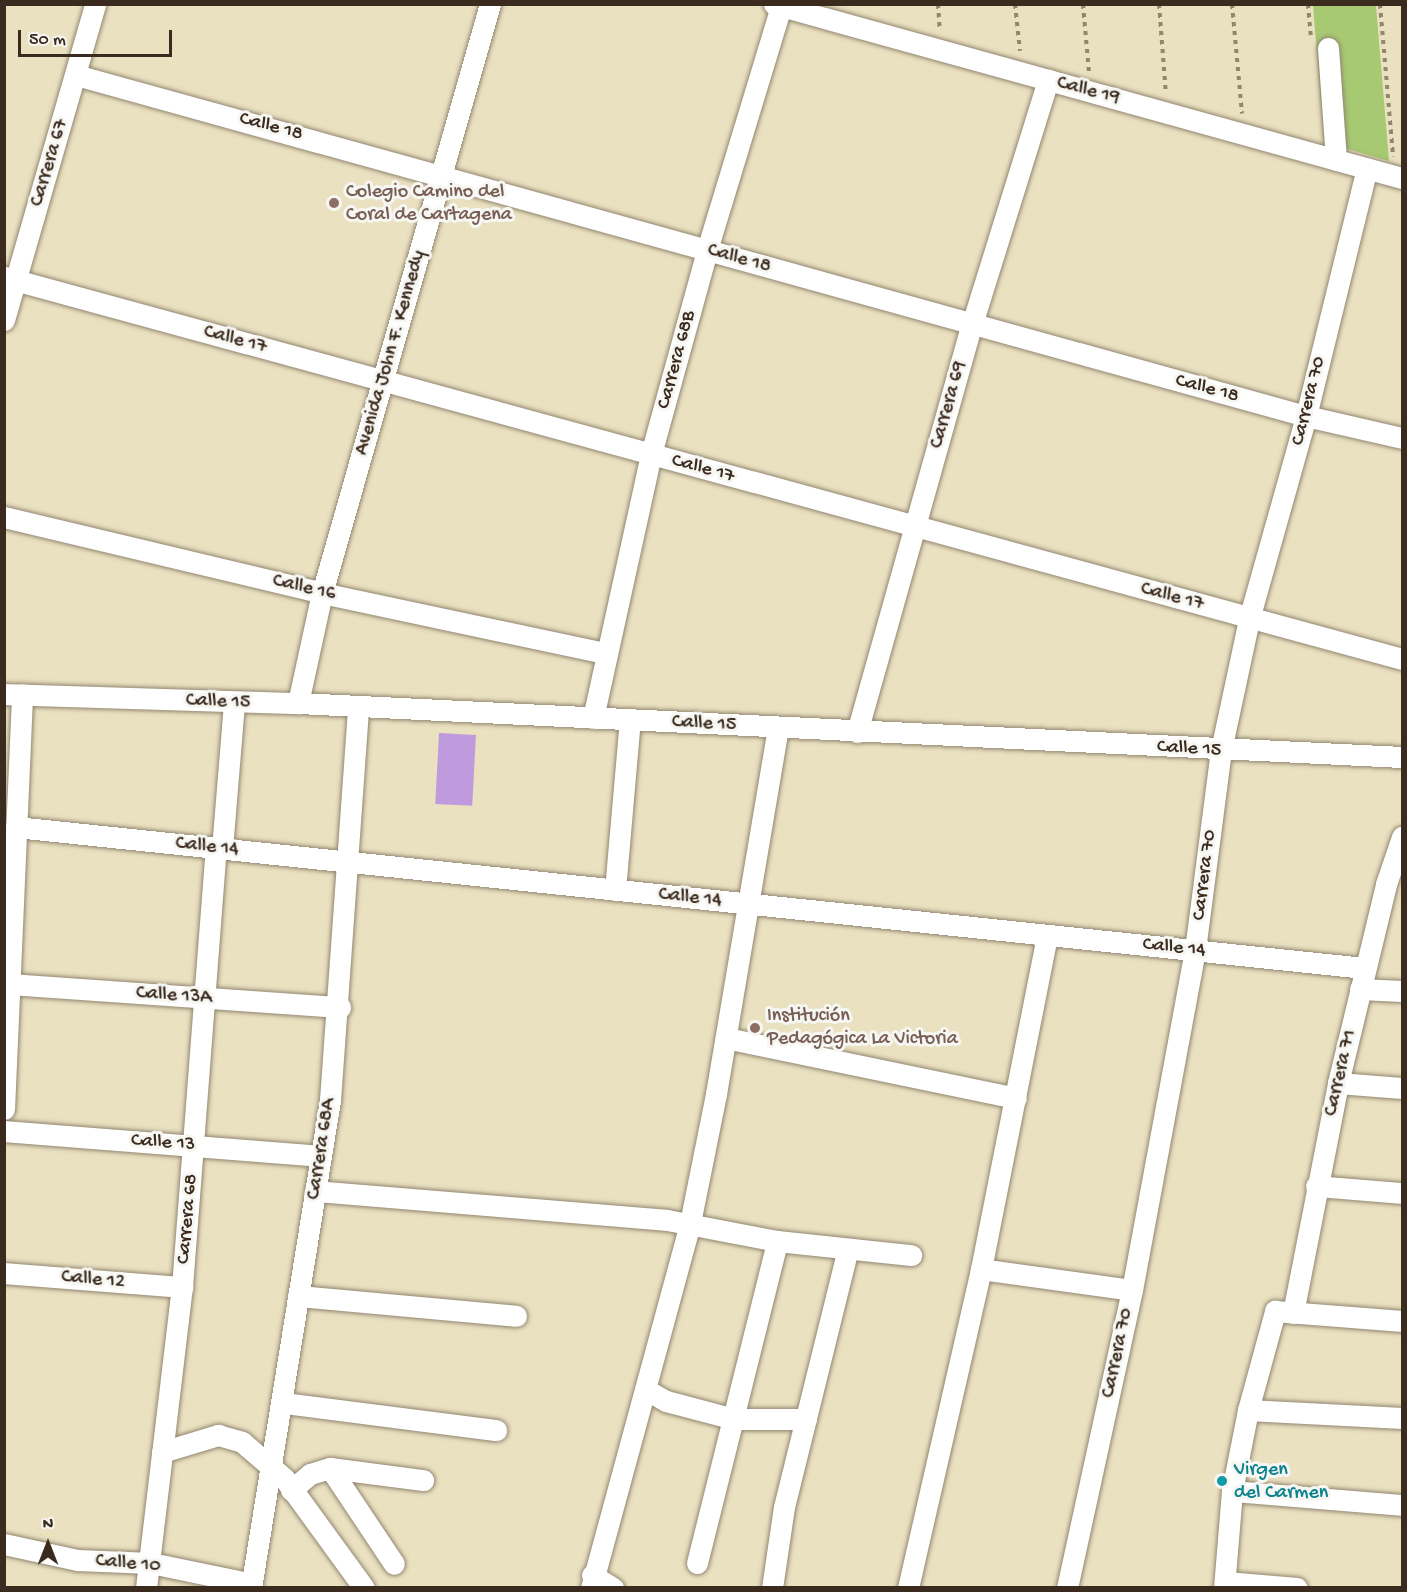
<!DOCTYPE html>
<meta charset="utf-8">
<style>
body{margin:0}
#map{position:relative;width:1407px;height:1592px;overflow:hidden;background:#eae1c1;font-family:"Gochi Hand",sans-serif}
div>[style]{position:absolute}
.green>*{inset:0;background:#a6c972}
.building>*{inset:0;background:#bf9bdd;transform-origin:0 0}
.path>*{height:4px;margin-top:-2px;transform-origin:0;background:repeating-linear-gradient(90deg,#928670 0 4.5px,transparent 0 9px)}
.roads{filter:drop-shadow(0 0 2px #928670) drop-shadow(0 0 2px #928670)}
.minor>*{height:21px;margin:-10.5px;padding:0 10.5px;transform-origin:10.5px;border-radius:10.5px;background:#fff}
.dots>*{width:16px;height:16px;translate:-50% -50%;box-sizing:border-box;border:3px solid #f6f6f2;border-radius:50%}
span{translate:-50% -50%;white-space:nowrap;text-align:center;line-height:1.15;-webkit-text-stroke:6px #f6f6f2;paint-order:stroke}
.street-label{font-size:20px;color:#3b2a1e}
.education-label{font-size:20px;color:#785e54}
.left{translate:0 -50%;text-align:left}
.culture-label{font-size:20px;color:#0d838f}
.frame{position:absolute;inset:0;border:6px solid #3b2a1e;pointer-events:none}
.north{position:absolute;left:18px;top:1514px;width:60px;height:60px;-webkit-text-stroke:4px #f6f6f2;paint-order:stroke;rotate:0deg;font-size:16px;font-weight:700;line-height:24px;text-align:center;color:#3b2a1e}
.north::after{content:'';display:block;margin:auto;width:21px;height:27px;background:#3b2a1e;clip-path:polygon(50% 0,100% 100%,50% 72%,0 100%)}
.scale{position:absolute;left:18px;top:30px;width:154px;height:27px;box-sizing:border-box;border:3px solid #3b2a1e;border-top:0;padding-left:8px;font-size:18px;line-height:21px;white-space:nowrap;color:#3b2a1e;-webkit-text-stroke:4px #f6f6f2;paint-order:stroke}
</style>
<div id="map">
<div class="green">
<i style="clip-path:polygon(1313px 5px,1376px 5px,1389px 161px,1324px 142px)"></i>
</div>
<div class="building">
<i style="left:439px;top:733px;width:37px;height:71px;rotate:3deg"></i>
</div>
<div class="path">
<i style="left:938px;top:4px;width:27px;rotate:86deg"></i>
<i style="left:1015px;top:4px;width:47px;rotate:83.9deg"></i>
<i style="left:1083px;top:4px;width:68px;rotate:85deg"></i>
<i style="left:1159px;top:4px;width:90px;rotate:85.6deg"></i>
<i style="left:1232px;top:4px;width:110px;rotate:84.8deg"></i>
<i style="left:1308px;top:4px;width:34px;rotate:85deg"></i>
<i style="left:1380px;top:4px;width:153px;rotate:85.1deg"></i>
</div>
<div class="roads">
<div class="minor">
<i style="left:774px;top:4px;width:652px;rotate:15.49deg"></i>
<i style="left:1328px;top:48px;width:112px;rotate:85.9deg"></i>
<i style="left:76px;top:75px;width:1276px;rotate:15.5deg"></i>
<i style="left:1306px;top:416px;width:98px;rotate:12.9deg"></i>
<i style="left:4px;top:277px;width:1449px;rotate:15.28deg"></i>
<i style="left:4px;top:320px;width:329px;rotate:-73.9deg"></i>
<i style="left:4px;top:517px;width:327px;rotate:13.4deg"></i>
<i style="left:322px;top:593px;width:289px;rotate:12deg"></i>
<i style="left:4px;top:694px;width:294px;rotate:1.8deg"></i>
<i style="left:298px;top:703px;width:1105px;rotate:2.8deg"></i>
<i style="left:298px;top:703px;width:113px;rotate:-77.7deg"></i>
<i style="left:322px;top:593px;width:612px;rotate:-74.08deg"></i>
<i style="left:593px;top:718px;width:270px;rotate:-77.6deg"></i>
<i style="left:651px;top:454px;width:212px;rotate:-74.6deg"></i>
<i style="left:707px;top:250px;width:254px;rotate:-73.1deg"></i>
<i style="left:857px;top:732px;width:424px;rotate:-74.3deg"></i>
<i style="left:972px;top:324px;width:256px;rotate:-72.7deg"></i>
<i style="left:16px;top:827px;width:1356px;rotate:5.97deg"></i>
<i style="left:222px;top:849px;width:146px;rotate:-85.3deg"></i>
<i style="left:615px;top:890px;width:171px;rotate:-85deg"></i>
<i style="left:9px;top:984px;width:332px;rotate:4deg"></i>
<i style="left:1360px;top:989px;width:42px;rotate:2.7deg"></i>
<i style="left:726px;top:1038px;width:296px;rotate:11.7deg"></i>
<i style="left:1338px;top:1083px;width:64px;rotate:4.5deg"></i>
<i style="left:4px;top:1109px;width:415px;rotate:-87.5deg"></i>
<i style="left:4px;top:1131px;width:318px;rotate:4.5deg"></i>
<i style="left:1316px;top:1186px;width:86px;rotate:4.7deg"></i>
<i style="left:315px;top:1191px;width:353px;rotate:4.7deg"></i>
<i style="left:667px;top:1220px;width:112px;rotate:10.8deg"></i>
<i style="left:777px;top:1241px;width:135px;rotate:6deg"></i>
<i style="left:981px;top:1269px;width:152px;rotate:7.9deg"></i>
<i style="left:4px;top:1273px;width:179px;rotate:4.5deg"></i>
<i style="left:298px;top:1296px;width:219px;rotate:5.2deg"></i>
<i style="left:1293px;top:1313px;width:234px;rotate:-78.9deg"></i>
<i style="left:1338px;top:1083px;width:205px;rotate:-76.4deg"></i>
<i style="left:1386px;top:884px;width:50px;rotate:-71.2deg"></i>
<i style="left:645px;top:1389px;width:24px;rotate:30deg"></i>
<i style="left:666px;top:1401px;width:70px;rotate:14.8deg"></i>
<i style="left:734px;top:1419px;width:72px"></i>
<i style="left:284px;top:1403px;width:214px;rotate:7.3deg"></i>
<i style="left:1248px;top:1410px;width:154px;rotate:3deg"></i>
<i style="left:162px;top:1452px;width:59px;rotate:-16.9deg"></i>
<i style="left:218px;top:1435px;width:25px;rotate:16deg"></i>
<i style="left:242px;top:1442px;width:55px;rotate:40.6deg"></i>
<i style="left:284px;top:1478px;width:136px;rotate:54deg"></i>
<i style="left:330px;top:1468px;width:115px;rotate:56.3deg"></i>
<i style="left:291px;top:1490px;width:25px;rotate:-40deg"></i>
<i style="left:310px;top:1474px;width:21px;rotate:-17deg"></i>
<i style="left:330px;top:1468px;width:94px;rotate:7.4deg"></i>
<i style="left:1232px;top:1491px;width:171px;rotate:4.7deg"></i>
<i style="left:4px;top:1544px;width:75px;rotate:12.4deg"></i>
<i style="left:77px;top:1560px;width:74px;rotate:2.3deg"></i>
<i style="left:151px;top:1563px;width:103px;rotate:11.7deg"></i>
<i style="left:697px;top:1563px;width:332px;rotate:-76deg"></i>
<i style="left:592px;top:1575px;width:25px;rotate:32deg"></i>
<i style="left:1226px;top:1582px;width:71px;rotate:4.8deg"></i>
<i style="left:146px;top:1588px;width:303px;rotate:-83.2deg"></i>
<i style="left:182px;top:1287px;width:440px;rotate:-85.6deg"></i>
<i style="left:251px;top:1588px;width:494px;rotate:-80.8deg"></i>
<i style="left:330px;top:1100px;width:395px;rotate:-85.9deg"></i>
<i style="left:591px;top:1588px;width:378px;rotate:-74.8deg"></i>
<i style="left:690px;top:1223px;width:132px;rotate:-78.6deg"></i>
<i style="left:716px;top:1094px;width:371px;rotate:-80.4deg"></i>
<i style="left:772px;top:1588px;width:82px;rotate:-81.6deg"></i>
<i style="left:784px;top:1507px;width:266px;rotate:-76.1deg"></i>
<i style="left:908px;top:1588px;width:327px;rotate:-77.1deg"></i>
<i style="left:981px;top:1269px;width:340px;rotate:-78.8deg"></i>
<i style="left:1067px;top:1588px;width:305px;rotate:-77.7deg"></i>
<i style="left:1132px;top:1290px;width:346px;rotate:-79.5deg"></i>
<i style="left:1195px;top:950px;width:202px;rotate:-82.6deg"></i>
<i style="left:1221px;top:750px;width:134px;rotate:-77.9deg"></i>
<i style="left:1249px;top:619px;width:211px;rotate:-74.3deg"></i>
<i style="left:1306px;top:416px;width:255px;rotate:-76.2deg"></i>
<i style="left:1224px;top:1588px;width:97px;rotate:-85.3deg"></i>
<i style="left:1232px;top:1491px;width:83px;rotate:-78.8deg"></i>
<i style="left:1248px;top:1410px;width:103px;rotate:-74.7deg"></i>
<i style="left:1275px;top:1311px;width:127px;rotate:4.5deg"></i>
</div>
</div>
<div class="dots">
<i style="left:334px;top:203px;background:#8d6e63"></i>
<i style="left:755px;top:1028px;background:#8d6e63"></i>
<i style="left:1222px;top:1481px;background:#0f9aa8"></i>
</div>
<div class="street-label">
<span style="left:1088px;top:91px;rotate:15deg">Calle 19</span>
<span style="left:271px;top:127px;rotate:15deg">Calle 18</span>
<span style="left:50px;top:163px;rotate:-73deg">Carrera 67</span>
<span style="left:739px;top:259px;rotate:16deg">Calle 18</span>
<span style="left:235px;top:340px;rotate:15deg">Calle 17</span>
<span style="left:391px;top:353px;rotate:-74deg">Avenida John F. Kennedy</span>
<span style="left:677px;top:360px;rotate:-75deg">Carrera 68B</span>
<span style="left:1207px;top:389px;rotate:15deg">Calle 18</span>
<span style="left:1309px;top:401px;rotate:-76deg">Carrera 70</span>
<span style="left:949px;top:405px;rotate:-74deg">Carrera 69</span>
<span style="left:703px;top:469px;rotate:15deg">Calle 17</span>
<span style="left:304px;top:588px;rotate:13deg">Calle 16</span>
<span style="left:1172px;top:597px;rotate:15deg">Calle 17</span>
<span style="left:218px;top:702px;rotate:2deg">Calle 15</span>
<span style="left:704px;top:724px;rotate:3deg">Calle 15</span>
<span style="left:1189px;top:749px;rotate:3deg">Calle 15</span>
<span style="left:207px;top:847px;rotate:6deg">Calle 14</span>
<span style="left:1205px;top:875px;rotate:-83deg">Carrera 70</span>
<span style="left:690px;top:898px;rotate:6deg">Calle 14</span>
<span style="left:1174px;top:948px;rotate:6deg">Calle 14</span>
<span style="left:174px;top:996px;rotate:4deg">Calle 13A</span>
<span style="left:1341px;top:1073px;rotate:-77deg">Carrera 71</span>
<span style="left:163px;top:1143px;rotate:4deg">Calle 13</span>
<span style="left:322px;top:1149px;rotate:-81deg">Carrera 68A</span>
<span style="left:188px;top:1219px;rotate:-85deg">Carrera 68</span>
<span style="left:93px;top:1280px;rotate:5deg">Calle 12</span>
<span style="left:1118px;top:1353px;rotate:-78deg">Carrera 70</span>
<span style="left:128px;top:1564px;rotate:5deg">Calle 10</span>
</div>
<div class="education-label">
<span class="left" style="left:346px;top:204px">Colegio Camino del<br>Coral de Cartagena</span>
<span class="left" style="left:767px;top:1028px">Institución<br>Pedagógica La Victoria</span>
</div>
<div class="culture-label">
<span class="left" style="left:1234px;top:1482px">Virgen<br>del Carmen</span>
</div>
<div class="frame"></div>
<div class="north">N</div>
<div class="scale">50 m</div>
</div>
